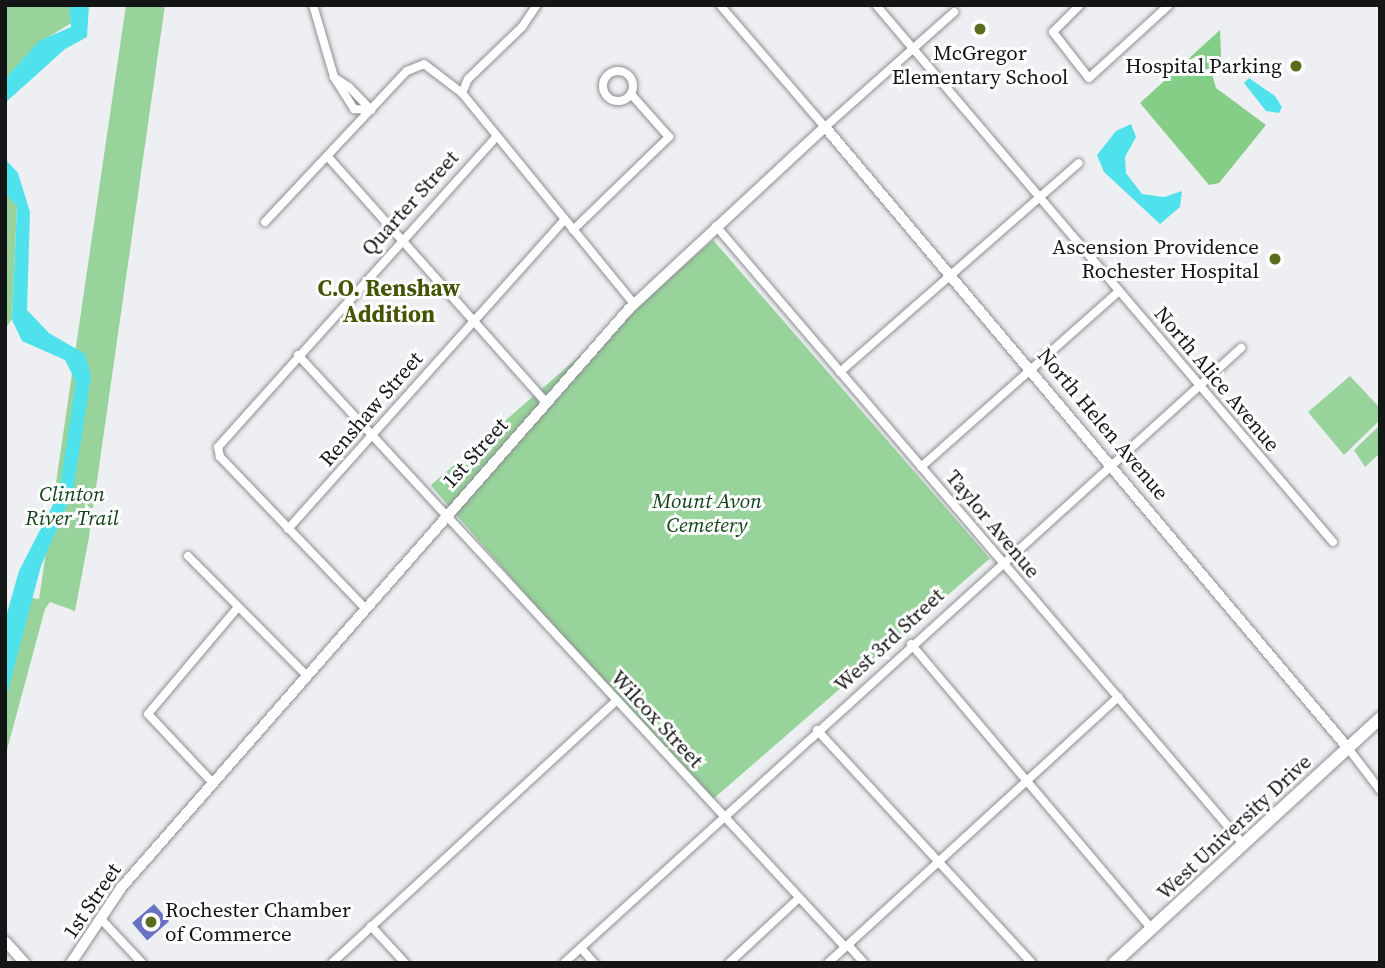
<!DOCTYPE html>
<style>
body{margin:0}
#map{position:relative;width:1385px;height:968px;overflow:hidden;background:#eeeff3;font-family:"Source Serif 4",serif}
div>[style]{position:absolute}
.green>*{inset:0;background:#98d39b;transform-origin:0 0}
.forest>*{inset:0;background:#84ce88}
.water>*{inset:0;background:#50e2ec}
.building>*{inset:0;background:#6972c2;transform-origin:0 0}
.roads{filter:drop-shadow(0 0 2px #8e8f93) drop-shadow(0 0 2px #8e8f93)}
.minor>*{height:8px;margin:-4px;padding:0 4px;transform-origin:4px;border-radius:4px;background:#fff}
.minor>.ring{margin:-4px;padding:0;box-sizing:content-box;background:none;border:8px solid #fff;border-radius:50%}
.tertiary>*{height:10px;margin:-5px;padding:0 5px;transform-origin:5px;border-radius:5px;background:#fff}
.secondary>*{height:12px;margin:-6px;padding:0 6px;transform-origin:6px;border-radius:6px;background:#fff}
.dots>*{width:19px;height:19px;translate:-50% -50%;box-sizing:border-box;border:4px solid #fff;border-radius:50%}
span{translate:-50% -50%;white-space:nowrap;text-align:center;line-height:1.15;-webkit-text-stroke:6px #fff;paint-order:stroke}
.poi-label{font-size:21px;color:#141516}
.right{translate:-100% -50%;text-align:right}
.left{translate:0 -50%;text-align:left}
.street-label{font-size:21px;color:#141516}
.park-label{font-size:21px;color:#114518;font-style:italic}
.neighbourhood-label{font-size:23px;color:#435505;font-weight:700}
.frame{position:absolute;inset:0;border:7px solid #141516;pointer-events:none}
</style>
<div id="map">
<div class="green">
<i style="clip-path:polygon(5px 5px,69px 5px,73px 22px,37px 44px,5px 79px)"></i>
<i style="clip-path:polygon(126px 5px,165px 5px,89px 537px,75px 611px,50px 602px,45px 609px,5px 757px,5px 692px,28px 597px,39px 599px)"></i>
<i style="clip-path:polygon(5px 193px,17px 205px,12px 319px,5px 329px)"></i>
<i style="left:713px;top:240px;width:422px;height:374px;rotate:49deg"></i>
<i style="clip-path:polygon(1350px 376px,1380px 408px,1380px 420px,1344px 455px,1308px 412px)"></i>
<i style="clip-path:polygon(1380px 425px,1380px 453px,1365px 467px,1354px 450px)"></i>
</div>
<div class="forest">
<i style="clip-path:polygon(1220px 30px,1221px 56px,1212px 74px,1216px 88px,1266px 125px,1219px 183px,1209px 185px,1140px 103px)"></i>
</div>
<div class="water">
<i style="clip-path:polygon(69px 5px,89px 5px,87px 37px,65px 49px,5px 103px,5px 79px,39px 41px,71px 27px)"></i>
<i style="clip-path:polygon(1249px 78px,1275px 96px,1282px 107px,1279px 113px,1266px 111px,1244px 83px)"></i>
<i style="clip-path:polygon(1131px 124px,1136px 137px,1125px 157px,1126px 173px,1142px 194px,1164px 197px,1182px 191px,1180px 207px,1160px 224px,1104px 172px,1097px 155px,1116px 131px)"></i>
<i style="clip-path:polygon(5px 159px,18px 173px,30px 212px,27px 310px,49px 333px,85px 354px,91px 377px,73px 491px,41px 566px,5px 702px,7px 613px,19px 571px,59px 493px,76px 382px,65px 360px,22px 341px,12px 320px,17px 206px,5px 193px)"></i>
</div>
<div class="building">
<i style="left:154px;top:904px;width:23px;height:29px;rotate:49deg"></i>
</div>
<div class="roads">
<div class="minor">
<i style="left:313px;top:5px;width:75px;rotate:73.7deg"></i>
<i style="left:720px;top:5px;width:161px;rotate:49.3deg"></i>
<i style="left:825px;top:127px;width:173px;rotate:-41.7deg"></i>
<i style="left:876px;top:5px;width:705px;rotate:49.6deg"></i>
<i style="left:1080px;top:5px;width:38px;rotate:135deg"></i>
<i style="left:1053px;top:32px;width:58px;rotate:52deg"></i>
<i style="left:1089px;top:78px;width:108px;rotate:-42.4deg"></i>
<i class="ring" style="left:603px;top:71px;width:22px;height:22px"></i>
<i style="left:334px;top:77px;width:18px;rotate:34deg"></i>
<i style="left:349px;top:87px;width:32px;rotate:46deg"></i>
<i style="left:371px;top:110px;width:17px;rotate:-177deg"></i>
<i style="left:354px;top:109px;width:38px;rotate:-122deg"></i>
<i style="left:462px;top:93px;width:15px;rotate:-67deg"></i>
<i style="left:468px;top:79px;width:75px;rotate:-43.9deg"></i>
<i style="left:522px;top:27px;width:27px;rotate:-56deg"></i>
<i style="left:329px;top:158px;width:327px;rotate:48.4deg"></i>
<i style="left:265px;top:222px;width:207px;rotate:-46.8deg"></i>
<i style="left:407px;top:71px;width:18px;rotate:-22deg"></i>
<i style="left:424px;top:64px;width:48px;rotate:37.3deg"></i>
<i style="left:462px;top:93px;width:272px;rotate:50.8deg"></i>
<i style="left:716px;top:226px;width:812px;rotate:49.54deg"></i>
<i style="left:573px;top:230px;width:134px;rotate:-44.1deg"></i>
<i style="left:669px;top:137px;width:57px;rotate:-131.5deg"></i>
<i style="left:298px;top:355px;width:806px;rotate:47.26deg"></i>
<i style="left:840px;top:372px;width:317px;rotate:-41.2deg"></i>
<i style="left:921px;top:467px;width:265px;rotate:-41.6deg"></i>
<i style="left:288px;top:529px;width:414px;rotate:-48.2deg"></i>
<i style="left:188px;top:556px;width:166px;rotate:45.2deg"></i>
<i style="left:363px;top:606px;width:207px;rotate:-133.8deg"></i>
<i style="left:220px;top:457px;width:10px;rotate:-101deg"></i>
<i style="left:218px;top:447px;width:415px;rotate:-48.1deg"></i>
<i style="left:911px;top:644px;width:373px;rotate:49.8deg"></i>
<i style="left:817px;top:730px;width:317px;rotate:47.3deg"></i>
<i style="left:1348px;top:748px;width:53px;rotate:52.7deg"></i>
<i style="left:212px;top:782px;width:93px;rotate:-133.3deg"></i>
<i style="left:148px;top:714px;width:140px;rotate:-49.9deg"></i>
<i style="left:100px;top:918px;width:62px;rotate:47deg"></i>
<i style="left:371px;top:926px;width:50px;rotate:47.4deg"></i>
<i style="left:848px;top:945px;width:24px;rotate:48deg"></i>
<i style="left:581px;top:948px;width:20px;rotate:49deg"></i>
<i style="left:332px;top:963px;width:386px;rotate:-42.7deg"></i>
<i style="left:564px;top:963px;width:915px;rotate:-42.25deg"></i>
<i style="left:729px;top:963px;width:96px;rotate:-42.9deg"></i>
<i style="left:828px;top:963px;width:394px;rotate:-42.5deg"></i>
</div>
<div class="tertiary">
<i style="left:5px;top:941px;width:30px;rotate:48deg"></i>
<i style="left:71px;top:963px;width:90px;rotate:-56.3deg"></i>
<i style="left:121px;top:888px;width:770px;rotate:-48.74deg"></i>
<i style="left:629px;top:309px;width:267px;rotate:-42.9deg"></i>
<i style="left:825px;top:127px;width:812px;rotate:49.9deg"></i>
</div>
<div class="secondary">
<i style="left:1114px;top:963px;width:362px;rotate:-42.6deg"></i>
</div>
</div>
<div class="dots">
<i style="left:980px;top:29px;background:#586c1b"></i>
<i style="left:1296px;top:66px;background:#586c1b"></i>
<i style="left:1275px;top:259px;background:#586c1b"></i>
<i style="left:151px;top:922px;background:#586c1b"></i>
</div>
<div class="poi-label">
<span style="left:980px;top:65px">McGregor<br>Elementary School</span>
<span class="right" style="left:1282px;top:66px">Hospital Parking</span>
<span class="right" style="left:1259px;top:259px">Ascension Providence<br>Rochester Hospital</span>
<span class="left" style="left:165px;top:922px">Rochester Chamber<br>of Commerce</span>
</div>
<div class="street-label">
<span style="left:410px;top:203px;rotate:-48deg">Quarter Street</span>
<span style="left:1217px;top:379px;rotate:50deg">North Alice Avenue</span>
<span style="left:371px;top:409px;rotate:-49deg">Renshaw Street</span>
<span style="left:1103px;top:424px;rotate:50deg">North Helen Avenue</span>
<span style="left:475px;top:453px;rotate:-48deg">1st Street</span>
<span style="left:993px;top:524px;rotate:50deg">Taylor Avenue</span>
<span style="left:889px;top:640px;rotate:-43deg">West 3rd Street</span>
<span style="left:657px;top:719px;rotate:47deg">Wilcox Street</span>
<span style="left:1234px;top:827px;rotate:-43deg">West University Drive</span>
<span style="left:92px;top:901px;rotate:-56deg">1st Street</span>
</div>
<div class="park-label">
<span style="left:72px;top:506px">Clinton<br>River Trail</span>
<span style="left:707px;top:513px">Mount Avon<br>Cemetery</span>
</div>
<div class="neighbourhood-label">
<span style="left:389px;top:301px">C.O. Renshaw<br>Addition</span>
</div>
<div class="frame"></div>
</div>
